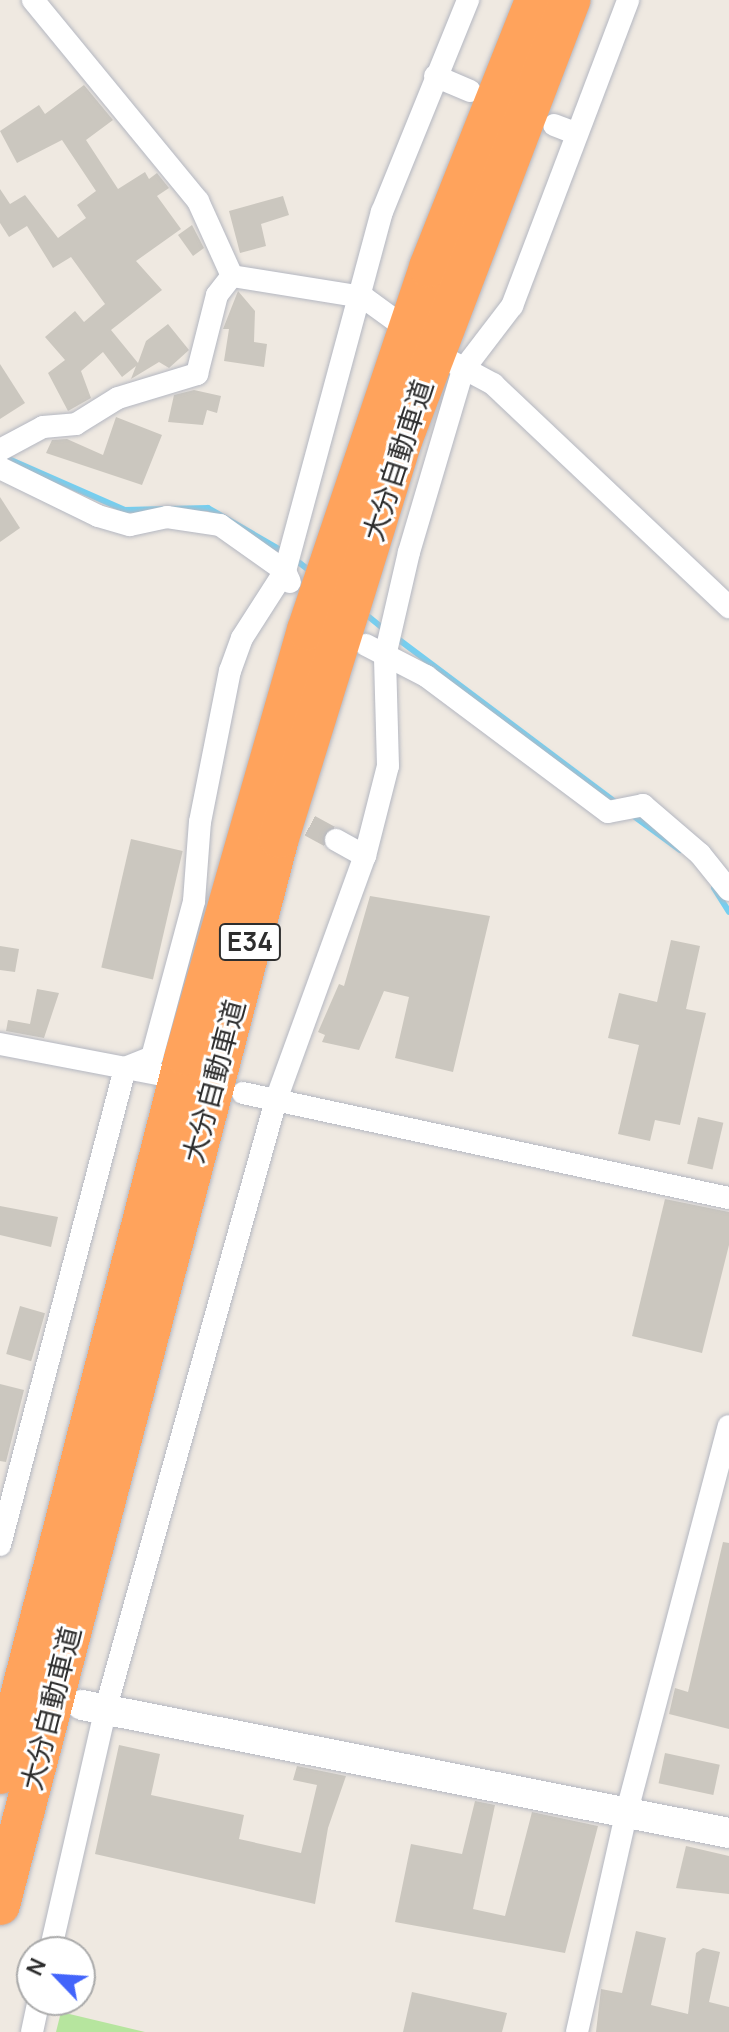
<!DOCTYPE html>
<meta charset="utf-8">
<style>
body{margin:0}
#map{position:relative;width:729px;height:2032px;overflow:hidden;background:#efe9e1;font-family:Manrope,"Noto Sans JP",sans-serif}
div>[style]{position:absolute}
.green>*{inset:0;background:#b6e59e}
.stream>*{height:6px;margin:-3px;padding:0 3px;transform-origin:3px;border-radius:3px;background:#75cff0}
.building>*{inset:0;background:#cbc7bf;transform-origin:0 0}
.street-tunnel>*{height:22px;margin-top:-11px;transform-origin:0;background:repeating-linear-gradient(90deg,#c8c4bd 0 22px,transparent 0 33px)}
.roads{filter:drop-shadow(0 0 2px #b4b7c1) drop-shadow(0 0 2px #b4b7c1)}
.street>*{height:22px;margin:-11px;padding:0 11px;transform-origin:11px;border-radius:11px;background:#fff}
.secondary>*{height:30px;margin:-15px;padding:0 15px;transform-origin:15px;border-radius:15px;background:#fff}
.highway>*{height:40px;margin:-20px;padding:0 20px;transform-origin:20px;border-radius:20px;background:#ffa35c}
span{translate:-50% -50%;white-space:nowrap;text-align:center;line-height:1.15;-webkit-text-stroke:6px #fff;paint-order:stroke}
.shield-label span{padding:2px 6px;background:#fff;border:2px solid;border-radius:6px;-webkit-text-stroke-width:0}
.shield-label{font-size:26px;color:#2e2e2e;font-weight:700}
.street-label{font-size:28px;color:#2e2e2e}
.north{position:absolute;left:16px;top:1936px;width:80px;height:80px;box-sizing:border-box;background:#fff;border:2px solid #ababab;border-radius:50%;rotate:295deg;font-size:22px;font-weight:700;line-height:32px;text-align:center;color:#2e2e2e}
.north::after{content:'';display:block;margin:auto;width:28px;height:36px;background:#4264fb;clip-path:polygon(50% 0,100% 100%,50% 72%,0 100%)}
</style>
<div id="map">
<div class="green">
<i style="clip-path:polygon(61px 2012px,145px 2032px,56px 2032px)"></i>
</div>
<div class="stream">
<i style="left:4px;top:457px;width:132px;rotate:23.7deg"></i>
<i style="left:125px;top:510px;width:83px;rotate:-1.4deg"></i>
<i style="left:208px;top:508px;width:88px;rotate:30.1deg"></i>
<i style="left:293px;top:558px;width:25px;rotate:37deg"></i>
<i style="left:369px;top:617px;width:21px;rotate:39deg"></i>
<i style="left:394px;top:636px;width:281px;rotate:36.9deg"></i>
<i style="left:631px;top:814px;width:61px;rotate:36.3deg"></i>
<i style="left:714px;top:888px;width:28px;rotate:58deg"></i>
</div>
<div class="building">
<i style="clip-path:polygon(84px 85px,113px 120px,86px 140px,118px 189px,145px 172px,149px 179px,157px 173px,169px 188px,157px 196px,181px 229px,136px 261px,162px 290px,111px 330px,138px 363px,146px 341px,168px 324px,189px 350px,169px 368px,159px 362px,131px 379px,136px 366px,122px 377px,103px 352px,81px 371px,91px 398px,68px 411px,48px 373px,65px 360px,45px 337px,75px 311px,84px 322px,105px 304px,71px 257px,53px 268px,27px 226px,9px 237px,0 223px,0 189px,10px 204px,25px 195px,58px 238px,86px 218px,77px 205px,96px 191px,62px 140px,17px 163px,0 131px,39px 105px,45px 114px)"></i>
<i style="clip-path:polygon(283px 196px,289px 215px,261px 224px,266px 246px,240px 253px,229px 211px)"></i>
<i style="clip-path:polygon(192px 225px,204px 248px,193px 256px,178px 235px)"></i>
<i style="clip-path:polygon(238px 291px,255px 311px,254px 342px,267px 344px,264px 367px,224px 361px,229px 329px,223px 329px)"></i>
<i style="clip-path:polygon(0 364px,25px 403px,0 419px)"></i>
<i style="clip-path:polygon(194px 390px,221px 396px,217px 413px,207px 410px,203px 425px,168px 422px,174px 395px)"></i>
<i style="clip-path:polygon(116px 417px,162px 435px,142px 485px,46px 453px,52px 440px,67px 439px,103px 455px)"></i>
<i style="clip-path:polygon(0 497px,20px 528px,0 542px)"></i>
<i style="left:131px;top:839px;width:53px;height:132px;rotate:13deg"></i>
<i style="clip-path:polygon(370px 896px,490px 916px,453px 1072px,395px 1058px,409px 997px,384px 991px,359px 1050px,322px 1042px,325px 1035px,318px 1032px,339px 984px,344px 986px)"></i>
<i style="clip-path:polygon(671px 940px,700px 946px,686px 1009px,706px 1013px,680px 1125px,655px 1120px,650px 1141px,618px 1134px,639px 1045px,608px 1038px,619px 993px,657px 1002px)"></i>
<i style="clip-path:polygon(0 946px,19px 949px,15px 972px,0 970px)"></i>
<i style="clip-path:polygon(37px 989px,59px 993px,44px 1038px,6px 1031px,8px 1020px,30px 1024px)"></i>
<i style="left:698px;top:1117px;width:26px;height:48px;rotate:13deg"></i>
<i style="clip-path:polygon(665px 1199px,729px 1212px,729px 1245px,702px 1353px,632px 1336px)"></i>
<i style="clip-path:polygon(0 1206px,58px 1217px,51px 1247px,0 1235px)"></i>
<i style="left:20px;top:1306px;width:26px;height:50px;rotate:16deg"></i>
<i style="clip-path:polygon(0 1384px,24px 1390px,6px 1462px,0 1461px)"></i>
<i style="clip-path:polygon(723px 1542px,729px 1543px,729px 1729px,669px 1714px,675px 1688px,688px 1692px)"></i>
<i style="clip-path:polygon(119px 1745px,160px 1754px,151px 1795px,244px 1815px,239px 1839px,301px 1853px,317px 1785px,293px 1780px,297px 1766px,346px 1776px,328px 1828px,315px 1904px,95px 1854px)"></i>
<i style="left:665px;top:1753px;width:56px;height:31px;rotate:12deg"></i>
<i style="clip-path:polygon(475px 1801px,495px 1805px,473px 1909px,505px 1916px,532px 1812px,598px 1826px,565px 1953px,395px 1922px,411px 1844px,462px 1854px)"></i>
<i style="clip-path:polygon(686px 1846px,729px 1856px,729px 1894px,676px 1888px)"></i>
<i style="clip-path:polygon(636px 1931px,666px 1938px,651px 2005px,688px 2014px,696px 1953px,703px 1948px,720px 1952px,709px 2002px,729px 2007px,729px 2032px,596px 2032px,601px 1989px,622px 1993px)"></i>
<i style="clip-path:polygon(412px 1992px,507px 2013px,502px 2032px,403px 2032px)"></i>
</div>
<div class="street-tunnel">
<i style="left:281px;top:810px;width:63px;rotate:28.6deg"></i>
</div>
<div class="roads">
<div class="street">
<i style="left:33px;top:0;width:260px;rotate:50.6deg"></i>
<i style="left:198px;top:201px;width:82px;rotate:65.6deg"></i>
<i style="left:435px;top:76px;width:38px;rotate:23deg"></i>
<i style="left:554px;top:125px;width:22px;rotate:21deg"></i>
<i style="left:452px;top:362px;width:47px;rotate:28.2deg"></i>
<i style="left:493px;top:384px;width:325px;rotate:43.4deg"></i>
<i style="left:0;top:450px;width:49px;rotate:-28.1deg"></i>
<i style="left:43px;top:427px;width:33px;rotate:-5deg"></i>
<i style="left:76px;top:424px;width:49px;rotate:-31.8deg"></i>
<i style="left:118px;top:398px;width:83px;rotate:-16.9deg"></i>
<i style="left:197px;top:374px;width:81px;rotate:-75.8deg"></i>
<i style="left:217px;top:295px;width:24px;rotate:-52deg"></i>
<i style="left:232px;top:276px;width:133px;rotate:9.1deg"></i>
<i style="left:363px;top:297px;width:41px;rotate:36deg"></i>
<i style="left:0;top:468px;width:109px;rotate:26.1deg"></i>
<i style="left:98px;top:516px;width:33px;rotate:16deg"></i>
<i style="left:130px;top:525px;width:38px;rotate:-12deg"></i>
<i style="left:167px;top:517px;width:54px;rotate:8.6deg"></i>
<i style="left:220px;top:525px;width:80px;rotate:35.3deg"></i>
<i style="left:285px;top:571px;width:12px;rotate:66deg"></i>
<i style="left:366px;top:645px;width:68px;rotate:27.3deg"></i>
<i style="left:426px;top:676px;width:227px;rotate:36.8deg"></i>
<i style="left:608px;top:812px;width:36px;rotate:-11deg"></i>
<i style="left:643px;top:805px;width:75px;rotate:40.7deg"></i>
<i style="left:700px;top:854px;width:46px;rotate:51.1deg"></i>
<i style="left:336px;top:840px;width:33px;rotate:29deg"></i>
<i style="left:0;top:1044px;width:160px;rotate:10.8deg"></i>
<i style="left:125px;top:1068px;width:29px;rotate:-22deg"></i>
<i style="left:152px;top:1057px;width:162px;rotate:-74.9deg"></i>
<i style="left:194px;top:901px;width:79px;rotate:-85.7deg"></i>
<i style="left:200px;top:822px;width:154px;rotate:-78.8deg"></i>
<i style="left:230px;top:671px;width:35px;rotate:-70deg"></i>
<i style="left:242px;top:638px;width:80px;rotate:-57.3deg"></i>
<i style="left:285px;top:571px;width:372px;rotate:-74.9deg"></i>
<i style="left:382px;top:212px;width:229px;rotate:-67.9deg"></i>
<i style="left:243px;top:1093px;width:497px;rotate:12.2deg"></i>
<i style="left:0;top:1545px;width:493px;rotate:-75.3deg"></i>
<i style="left:50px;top:1952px;width:247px;rotate:-77.1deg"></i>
<i style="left:105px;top:1711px;width:634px;rotate:-74.36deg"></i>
<i style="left:276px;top:1100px;width:260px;rotate:-70deg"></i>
<i style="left:365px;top:856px;width:93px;rotate:-75.7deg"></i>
<i style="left:388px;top:766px;width:110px;rotate:-91.6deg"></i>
<i style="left:385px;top:656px;width:107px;rotate:-77deg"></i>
<i style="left:409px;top:552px;width:190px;rotate:-73.5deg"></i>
<i style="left:463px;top:370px;width:81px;rotate:-52.6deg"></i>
<i style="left:512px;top:306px;width:327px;rotate:-69.2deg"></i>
<i style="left:32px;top:2032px;width:33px;rotate:-78deg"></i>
<i style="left:577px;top:2032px;width:227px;rotate:-77.3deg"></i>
<i style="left:627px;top:1811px;width:398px;rotate:-75.2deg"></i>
</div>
<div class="secondary">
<i style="left:82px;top:1705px;width:660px;rotate:11.19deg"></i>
</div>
<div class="highway">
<i style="left:0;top:1774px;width:742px;rotate:-75.57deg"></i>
<i style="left:185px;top:1055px;width:442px;rotate:-74deg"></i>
<i style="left:307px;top:630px;width:383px;rotate:-71.4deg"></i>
<i style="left:429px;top:267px;width:287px;rotate:-68.3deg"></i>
<i style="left:0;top:1905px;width:1103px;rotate:-75.35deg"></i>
<i style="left:279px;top:838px;width:416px;rotate:-72.8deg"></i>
<i style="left:402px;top:441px;width:472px;rotate:-69.1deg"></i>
</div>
</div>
<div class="shield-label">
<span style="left:250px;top:942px">E34</span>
</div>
<div class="street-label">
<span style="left:397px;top:460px;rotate:-72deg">大分自動車道</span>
<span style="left:213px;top:1081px;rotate:-75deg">大分自動車道</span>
<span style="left:50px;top:1708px;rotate:-76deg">大分自動車道</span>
</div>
<div class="north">N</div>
</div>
